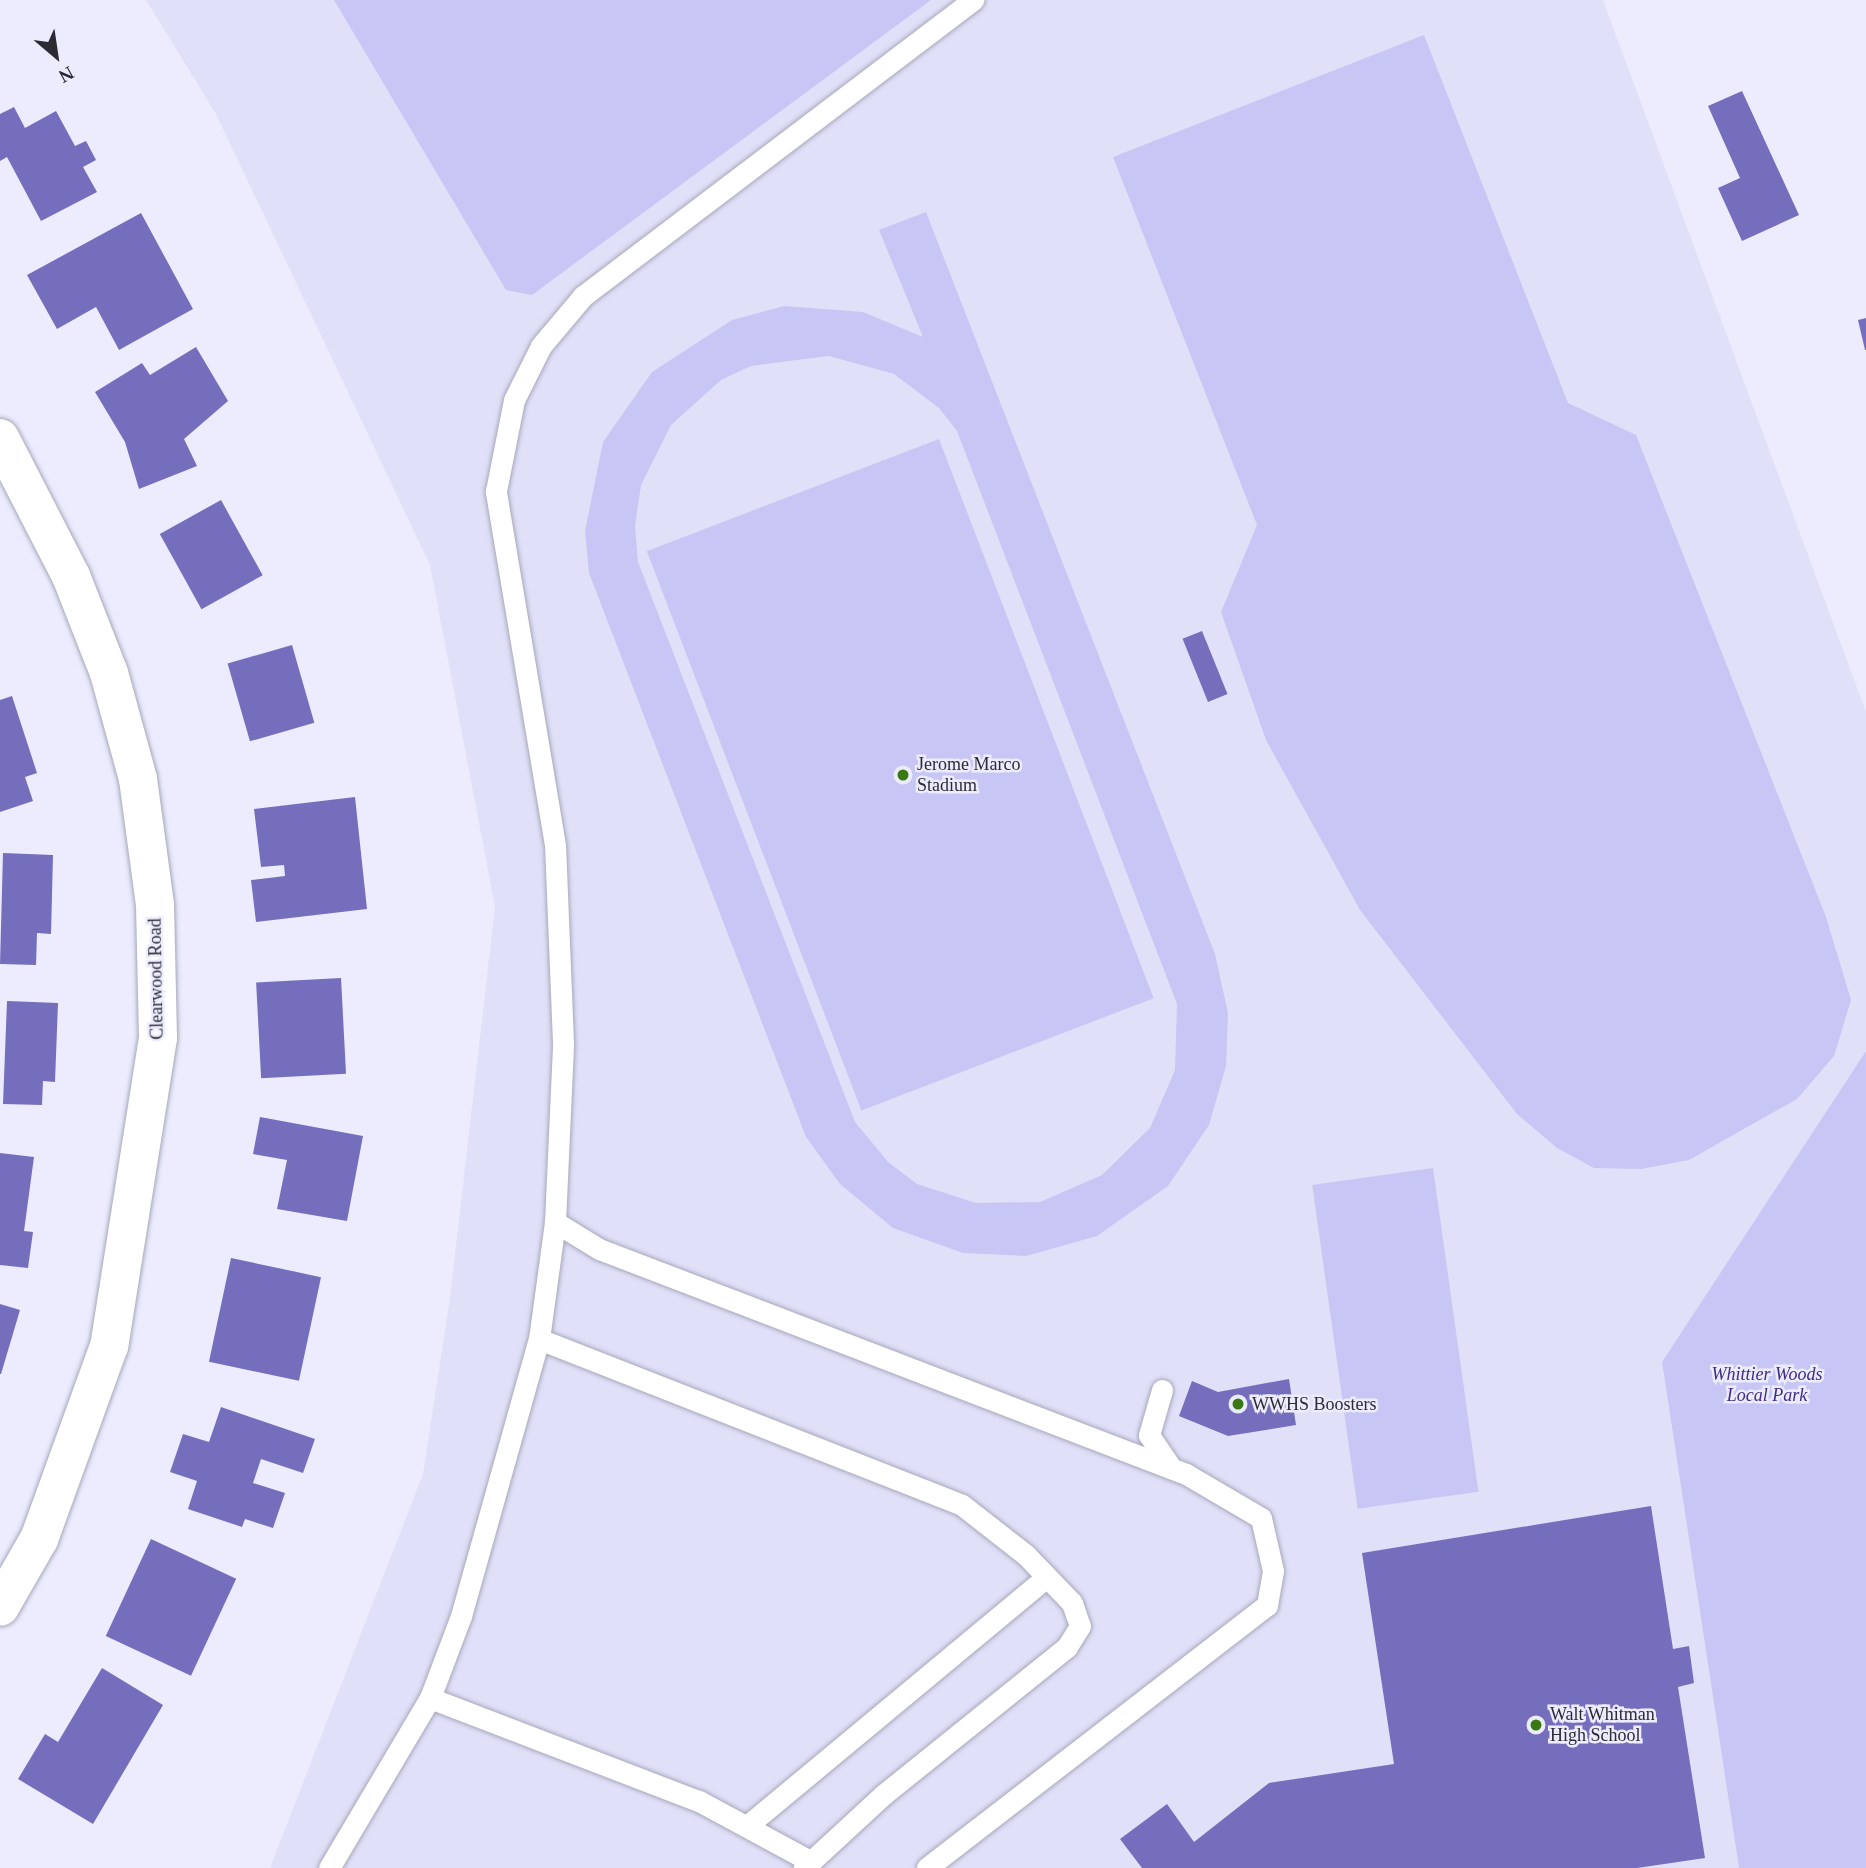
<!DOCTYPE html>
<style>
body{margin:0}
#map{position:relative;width:1866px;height:1868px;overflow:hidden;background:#ececfe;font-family:Georgia,serif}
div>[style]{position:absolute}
.built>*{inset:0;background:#e0e0f8}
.green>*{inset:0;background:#c8c6f5;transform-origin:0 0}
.building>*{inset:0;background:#756ebd;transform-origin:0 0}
.roads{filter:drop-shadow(0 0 2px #a7a7bc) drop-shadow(0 0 2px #a7a7bc)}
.service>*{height:21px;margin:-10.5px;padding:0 10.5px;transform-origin:10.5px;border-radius:10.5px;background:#fff}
.minor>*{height:38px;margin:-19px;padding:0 19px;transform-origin:19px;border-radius:19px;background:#fff}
.dots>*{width:19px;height:19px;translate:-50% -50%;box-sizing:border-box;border:4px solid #ececfe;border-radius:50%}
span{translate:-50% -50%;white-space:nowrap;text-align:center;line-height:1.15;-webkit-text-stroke:5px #ececfe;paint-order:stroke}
.poi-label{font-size:18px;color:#2c2b34}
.left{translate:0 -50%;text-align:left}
.street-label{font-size:18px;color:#2c2b34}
.park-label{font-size:18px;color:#3f2a89;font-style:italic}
.north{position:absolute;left:21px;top:21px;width:70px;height:70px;-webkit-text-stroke:5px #ececfe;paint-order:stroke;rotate:151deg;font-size:19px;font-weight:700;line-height:28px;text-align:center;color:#2c2b34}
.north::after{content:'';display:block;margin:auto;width:24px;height:32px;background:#2c2b34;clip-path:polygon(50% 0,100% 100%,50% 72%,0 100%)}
</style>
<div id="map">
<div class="built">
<i style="clip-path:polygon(146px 0,1603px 0,1866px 712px,1866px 1051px,1662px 1363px,1739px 1868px,270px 1868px,423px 1474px,450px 1298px,495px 907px,430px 565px,216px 114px)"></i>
</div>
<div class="green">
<i style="clip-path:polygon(334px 0,931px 0,532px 295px,506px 290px)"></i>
<i style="clip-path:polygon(1424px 35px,1568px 403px,1636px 435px,1826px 917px,1851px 1000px,1834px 1056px,1797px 1099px,1689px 1160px,1641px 1169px,1594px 1168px,1557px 1148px,1517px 1114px,1360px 910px,1266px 740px,1221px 612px,1257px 525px,1113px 157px)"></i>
<i style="clip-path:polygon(evenodd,926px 212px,1215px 954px,1228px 1013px,1226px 1066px,1209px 1125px,1168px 1186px,1097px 1236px,1026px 1256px,963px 1253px,893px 1228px,840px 1184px,806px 1137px,589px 573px,585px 531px,603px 442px,652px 372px,732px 320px,784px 306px,863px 312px,923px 337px,879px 230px,926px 212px,829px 356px,894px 374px,939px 408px,957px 431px,1177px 1004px,1175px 1070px,1150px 1128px,1102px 1175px,1040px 1202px,976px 1203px,917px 1184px,888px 1162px,855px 1122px,638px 562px,635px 526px,641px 485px,671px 425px,721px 380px,751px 366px,829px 356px)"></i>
<i style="left:939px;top:439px;width:599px;height:313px;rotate:69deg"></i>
<i style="clip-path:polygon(1866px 1051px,1866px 1868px,1739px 1868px,1662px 1362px)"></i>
<i style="left:1433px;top:1168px;width:327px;height:122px;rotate:82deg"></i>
</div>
<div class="building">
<i style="clip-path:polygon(1742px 91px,1799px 215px,1742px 241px,1718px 188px,1740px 178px,1708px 106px)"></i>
<i style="clip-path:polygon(14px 107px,25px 128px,56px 111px,75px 146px,86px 141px,96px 160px,83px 167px,97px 192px,41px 221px,7px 157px,0 161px,0 114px)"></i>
<i style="clip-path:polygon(141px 213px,193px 309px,119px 350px,96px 307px,57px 329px,27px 275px)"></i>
<i style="clip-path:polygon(1866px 318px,1866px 350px,1865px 350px,1858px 320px)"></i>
<i style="clip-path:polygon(196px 347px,228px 401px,184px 439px,197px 466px,139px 489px,125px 442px,95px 392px,142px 363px,150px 375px)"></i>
<i style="left:221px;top:500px;width:86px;height:70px;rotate:61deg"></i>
<i style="left:1202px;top:631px;width:68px;height:21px;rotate:68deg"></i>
<i style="left:292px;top:645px;width:81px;height:67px;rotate:74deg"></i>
<i style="clip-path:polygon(12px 696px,37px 773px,25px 777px,33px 801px,0 812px,0 700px)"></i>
<i style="clip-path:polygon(355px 797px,367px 909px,256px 922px,251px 880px,285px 876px,284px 865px,261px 867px,254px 809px)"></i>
<i style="clip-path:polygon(3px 853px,53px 855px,51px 934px,37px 933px,36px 965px,0 964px)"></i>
<i style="left:341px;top:978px;width:96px;height:85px;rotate:87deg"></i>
<i style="clip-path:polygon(7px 1001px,58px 1003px,55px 1082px,43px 1081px,42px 1105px,3px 1104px)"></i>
<i style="clip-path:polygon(260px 1117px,363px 1136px,347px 1221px,277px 1209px,287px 1160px,253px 1154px)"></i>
<i style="clip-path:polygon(0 1153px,34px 1157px,24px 1231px,33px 1232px,28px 1268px,0 1265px)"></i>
<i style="left:231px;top:1258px;width:92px;height:106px;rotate:12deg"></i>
<i style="clip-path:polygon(0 1304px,20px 1310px,1px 1374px,0 1374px)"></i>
<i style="clip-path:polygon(1289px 1379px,1296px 1425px,1228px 1436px,1179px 1416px,1192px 1381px,1218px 1392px)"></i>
<i style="clip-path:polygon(221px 1407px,315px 1439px,303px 1473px,261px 1459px,253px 1483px,285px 1493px,273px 1528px,245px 1519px,242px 1527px,188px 1509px,197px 1481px,170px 1472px,183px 1434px,209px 1442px)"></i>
<i style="clip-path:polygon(1651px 1506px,1673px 1649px,1689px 1646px,1694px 1683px,1678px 1687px,1705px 1858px,1637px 1868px,1142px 1868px,1120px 1839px,1167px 1804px,1194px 1842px,1269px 1783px,1394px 1764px,1362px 1553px)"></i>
<i style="left:151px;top:1539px;width:94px;height:107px;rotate:25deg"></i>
<i style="clip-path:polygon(102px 1668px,163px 1705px,93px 1824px,18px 1779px,45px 1734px,58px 1742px)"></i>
</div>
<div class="roads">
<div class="service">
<i style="left:555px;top:1222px;width:52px;rotate:31.5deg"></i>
<i style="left:599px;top:1249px;width:629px;rotate:20.97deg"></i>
<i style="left:1186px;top:1474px;width:87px;rotate:30.4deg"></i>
<i style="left:1261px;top:1518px;width:54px;rotate:77.2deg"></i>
<i style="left:1273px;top:1571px;width:35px;rotate:100deg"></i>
<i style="left:1267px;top:1605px;width:430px;rotate:142.3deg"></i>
<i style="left:539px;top:1339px;width:454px;rotate:21.4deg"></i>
<i style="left:962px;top:1505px;width:81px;rotate:38deg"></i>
<i style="left:1026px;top:1555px;width:66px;rotate:46.2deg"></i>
<i style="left:1072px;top:1603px;width:24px;rotate:71deg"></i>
<i style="left:1080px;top:1626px;width:25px;rotate:122deg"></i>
<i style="left:1067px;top:1647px;width:236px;rotate:141.2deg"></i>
<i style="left:883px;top:1795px;width:108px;rotate:137.3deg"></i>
<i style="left:1162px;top:1390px;width:47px;rotate:106.1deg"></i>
<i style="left:1149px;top:1435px;width:40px;rotate:56deg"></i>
<i style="left:430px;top:1698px;width:288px;rotate:21deg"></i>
<i style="left:699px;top:1801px;width:124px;rotate:28.4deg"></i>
<i style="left:748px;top:1825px;width:388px;rotate:-39.7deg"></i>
<i style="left:329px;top:1868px;width:198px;rotate:-59.3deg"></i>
<i style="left:430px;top:1698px;width:88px;rotate:-69.3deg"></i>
<i style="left:461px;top:1616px;width:288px;rotate:-74.3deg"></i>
<i style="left:539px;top:1339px;width:118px;rotate:-82.2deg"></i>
<i style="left:555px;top:1222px;width:179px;rotate:-87.4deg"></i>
<i style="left:563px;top:1043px;width:198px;rotate:-92.3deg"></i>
<i style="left:555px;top:845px;width:359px;rotate:-99.5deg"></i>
<i style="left:496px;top:491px;width:93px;rotate:-78.8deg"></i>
<i style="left:514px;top:400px;width:60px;rotate:-63.4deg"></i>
<i style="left:541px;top:346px;width:65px;rotate:-50deg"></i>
<i style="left:583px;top:296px;width:490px;rotate:-37.2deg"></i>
</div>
<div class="minor">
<i style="left:0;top:438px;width:155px;rotate:62.8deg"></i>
<i style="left:71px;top:576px;width:104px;rotate:68.6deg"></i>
<i style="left:109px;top:673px;width:110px;rotate:74.7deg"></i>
<i style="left:138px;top:779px;width:127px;rotate:82.3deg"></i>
<i style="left:155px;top:905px;width:133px;rotate:88.7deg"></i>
<i style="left:158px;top:1038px;width:312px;rotate:99deg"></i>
<i style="left:109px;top:1346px;width:205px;rotate:109.9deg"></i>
<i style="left:39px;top:1539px;width:78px;rotate:119.8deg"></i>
</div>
</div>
<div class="dots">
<i style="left:903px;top:775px;background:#3a7812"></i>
<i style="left:1238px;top:1404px;background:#3a7812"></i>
<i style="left:1536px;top:1725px;background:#3a7812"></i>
</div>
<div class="poi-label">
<span class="left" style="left:917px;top:775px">Jerome Marco<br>Stadium</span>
<span class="left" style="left:1252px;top:1404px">WWHS Boosters</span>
<span class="left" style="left:1550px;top:1725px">Walt Whitman<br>High School</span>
</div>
<div class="street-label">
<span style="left:156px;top:979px;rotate:-91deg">Clearwood Road</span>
</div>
<div class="park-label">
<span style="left:1767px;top:1385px">Whittier Woods<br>Local Park</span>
</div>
<div class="north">N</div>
</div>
